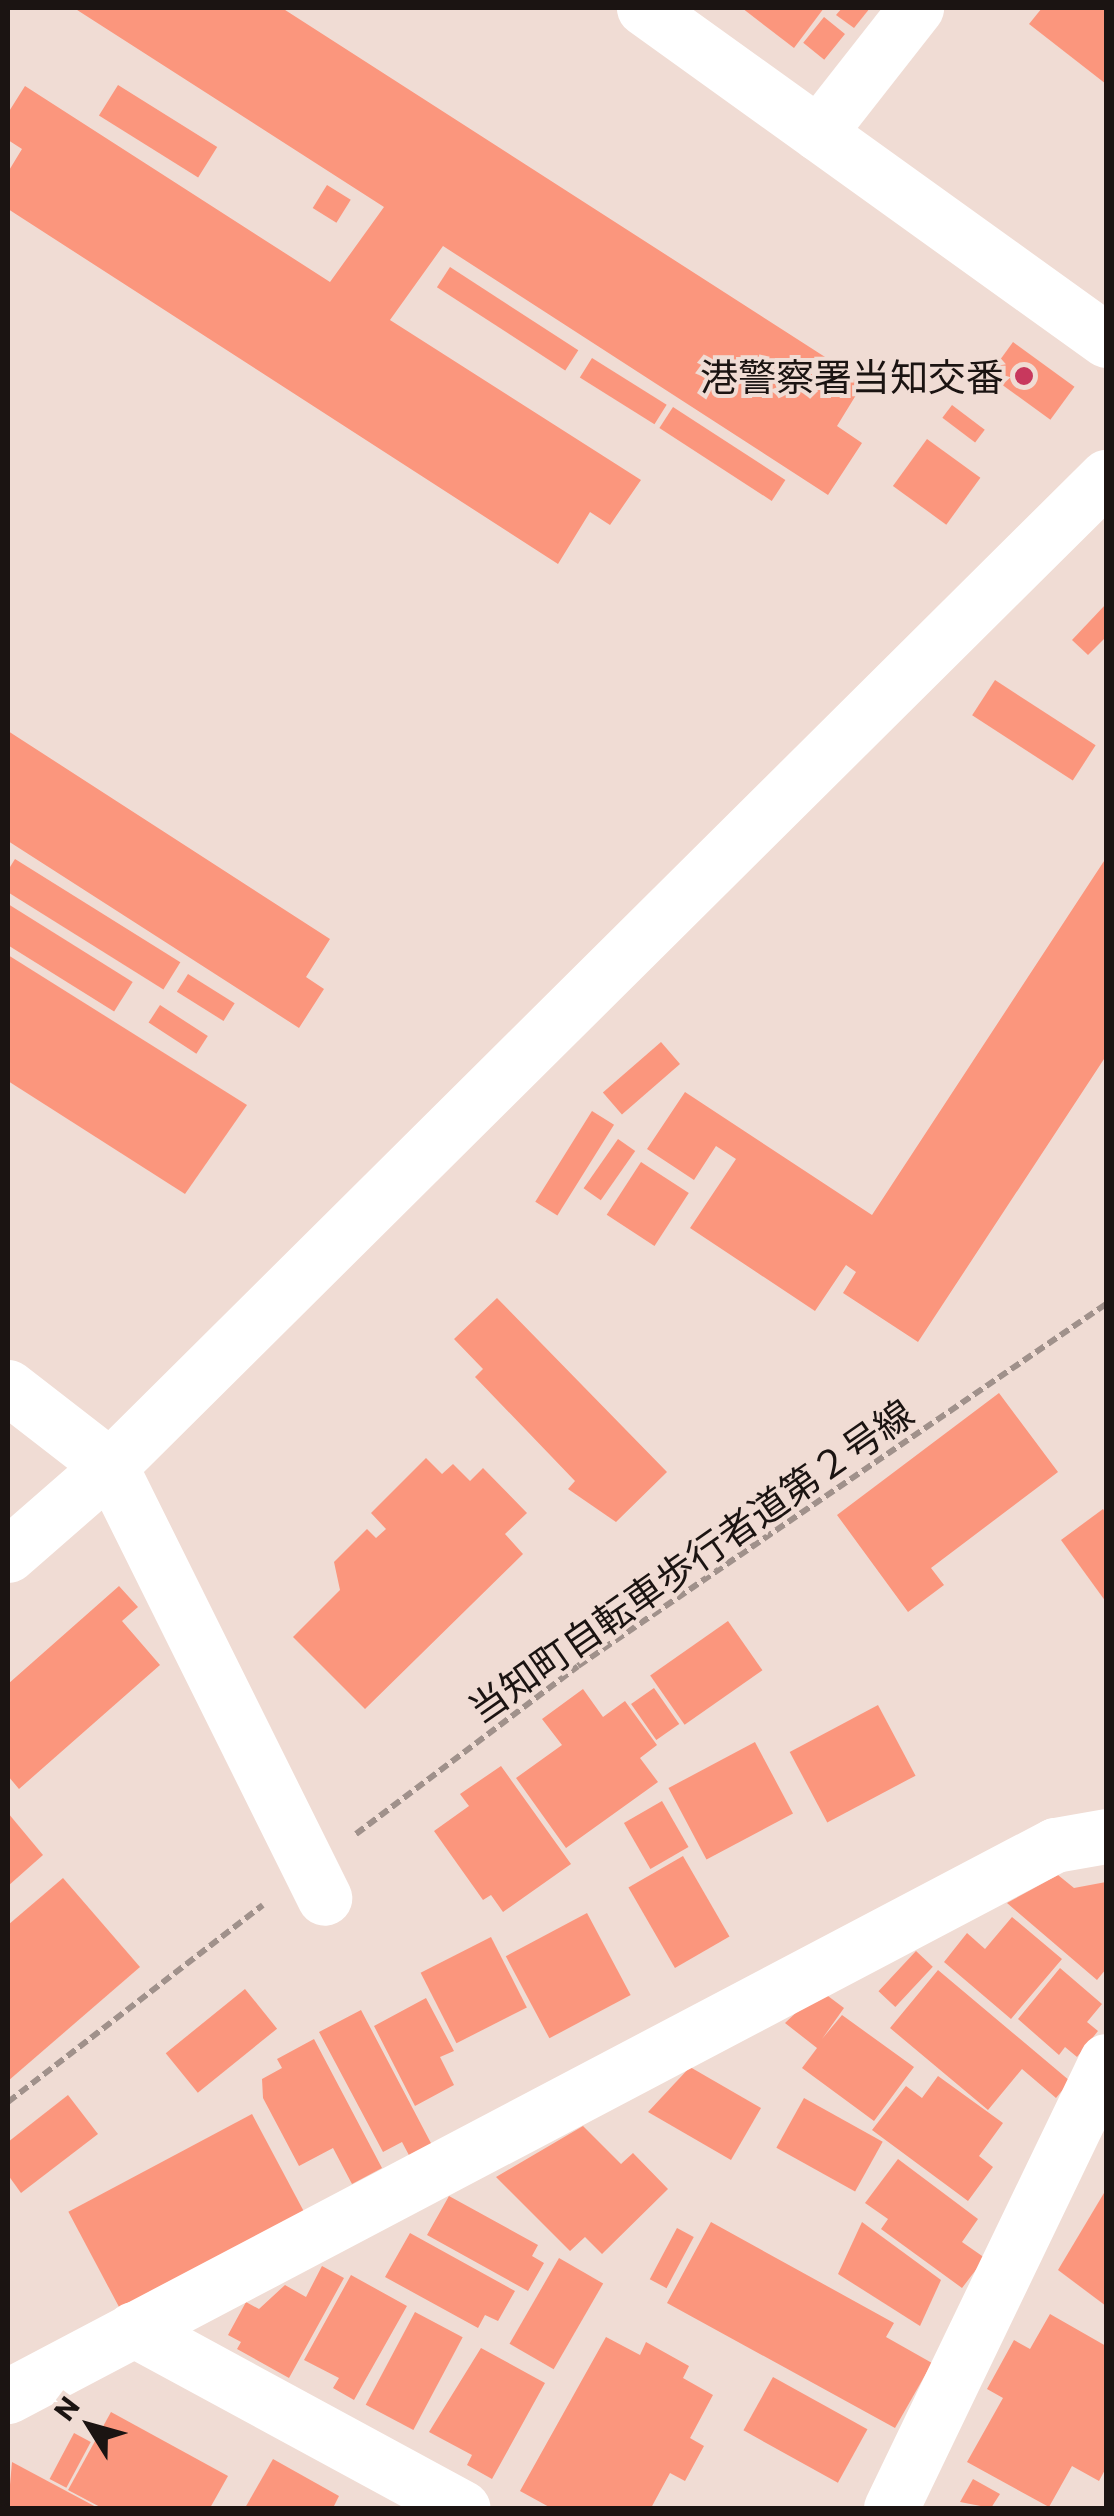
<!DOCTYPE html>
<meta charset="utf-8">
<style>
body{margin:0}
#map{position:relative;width:1114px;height:2516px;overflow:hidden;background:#f0dcd4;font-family:Commissioner,"Noto Sans JP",sans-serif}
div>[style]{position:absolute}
.building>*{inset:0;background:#fb967d;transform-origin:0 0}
.path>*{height:6px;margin-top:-3px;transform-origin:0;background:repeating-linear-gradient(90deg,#a0918b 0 10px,transparent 0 15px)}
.street>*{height:55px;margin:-27.5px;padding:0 27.5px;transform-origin:27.5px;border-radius:27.5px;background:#fff}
.dots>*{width:28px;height:28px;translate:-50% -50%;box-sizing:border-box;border:5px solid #f0dcd4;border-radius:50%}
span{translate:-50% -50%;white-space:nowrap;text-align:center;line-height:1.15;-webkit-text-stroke:8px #f0dcd4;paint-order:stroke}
.poi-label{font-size:38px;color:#1b1412}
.right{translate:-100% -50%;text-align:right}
.street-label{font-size:38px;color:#1b1412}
.frame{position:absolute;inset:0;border:10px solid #1b1412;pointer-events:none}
.north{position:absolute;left:40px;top:2376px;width:100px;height:100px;-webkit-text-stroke:8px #f0dcd4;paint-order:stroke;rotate:307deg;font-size:28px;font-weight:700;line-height:40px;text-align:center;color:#1b1412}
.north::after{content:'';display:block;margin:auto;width:35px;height:45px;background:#1b1412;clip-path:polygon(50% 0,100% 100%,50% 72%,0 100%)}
</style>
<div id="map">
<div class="building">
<i style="clip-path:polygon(74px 8px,282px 8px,864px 382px,837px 426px,862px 443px,828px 495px,443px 246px,390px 320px,641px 480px,610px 525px,590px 512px,558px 564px,8px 209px,8px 172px,22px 149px,8px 140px,8px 113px,25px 86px,330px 282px,384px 207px)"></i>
<i style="clip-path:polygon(742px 8px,824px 8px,794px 48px)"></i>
<i style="clip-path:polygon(842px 8px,870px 8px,854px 28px,836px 15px)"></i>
<i style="clip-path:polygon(1042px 8px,1106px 8px,1106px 84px,1029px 24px)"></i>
<i style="left:824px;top:17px;width:27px;height:33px;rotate:39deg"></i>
<i style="left:118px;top:85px;width:117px;height:36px;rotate:32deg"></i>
<i style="left:327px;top:185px;width:28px;height:27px;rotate:32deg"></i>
<i style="left:450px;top:267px;width:153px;height:24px;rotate:33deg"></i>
<i style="left:1013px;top:342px;width:76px;height:41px;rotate:36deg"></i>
<i style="left:592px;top:358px;width:88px;height:23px;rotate:32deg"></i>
<i style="left:952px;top:405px;width:41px;height:16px;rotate:37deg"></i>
<i style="left:673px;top:407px;width:134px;height:25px;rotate:33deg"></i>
<i style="left:927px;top:439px;width:66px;height:58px;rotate:36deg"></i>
<i style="clip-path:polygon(1106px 604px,1106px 637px,1088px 655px,1072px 640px)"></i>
<i style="left:995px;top:680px;width:120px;height:42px;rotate:33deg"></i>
<i style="clip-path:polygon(8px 731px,330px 939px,306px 977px,324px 989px,299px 1028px,8px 841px)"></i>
<i style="clip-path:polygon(1106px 858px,1106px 1056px,918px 1342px,843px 1293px,856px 1272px,846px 1265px,815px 1311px,690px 1228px,736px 1159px,716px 1146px,694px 1180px,647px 1149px,685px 1092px,872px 1215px)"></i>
<i style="left:15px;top:859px;width:195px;height:32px;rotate:32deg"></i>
<i style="left:8px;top:904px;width:147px;height:35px;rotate:32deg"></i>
<i style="clip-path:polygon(8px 955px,247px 1105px,185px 1194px,8px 1081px)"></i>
<i style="left:188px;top:974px;width:55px;height:21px;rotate:32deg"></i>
<i style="left:160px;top:1005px;width:57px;height:21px;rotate:33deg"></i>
<i style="left:661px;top:1042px;width:29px;height:77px;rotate:49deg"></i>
<i style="left:592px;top:1111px;width:26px;height:107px;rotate:32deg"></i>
<i style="left:618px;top:1139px;width:21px;height:60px;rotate:35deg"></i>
<i style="left:641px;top:1162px;width:57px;height:63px;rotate:33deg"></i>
<i style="clip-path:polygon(497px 1298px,667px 1472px,616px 1522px,568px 1489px,575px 1481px,475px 1377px,483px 1369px,454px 1339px)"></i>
<i style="clip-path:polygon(999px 1393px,1058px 1472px,931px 1568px,944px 1585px,908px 1612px,837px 1515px)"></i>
<i style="clip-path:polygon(426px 1458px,442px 1474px,453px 1464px,470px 1481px,483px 1468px,527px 1513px,505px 1534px,523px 1554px,365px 1709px,293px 1637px,340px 1590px,334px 1562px,367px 1529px,376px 1538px,386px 1529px,371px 1513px)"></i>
<i style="clip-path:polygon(1103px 1509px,1106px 1514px,1106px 1602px,1061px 1540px)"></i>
<i style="clip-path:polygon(119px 1586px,138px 1607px,122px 1621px,160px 1665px,19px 1789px,8px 1776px,8px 1684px)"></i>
<i style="left:728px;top:1621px;width:60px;height:95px;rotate:55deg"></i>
<i style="left:654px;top:1688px;width:44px;height:28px;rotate:55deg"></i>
<i style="clip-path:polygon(583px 1689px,603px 1717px,625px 1701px,657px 1745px,640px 1758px,658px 1782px,566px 1848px,516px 1778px,562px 1745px,542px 1719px)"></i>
<i style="left:878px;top:1705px;width:80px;height:100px;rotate:62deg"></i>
<i style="left:755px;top:1742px;width:81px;height:98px;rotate:62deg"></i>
<i style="clip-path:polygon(501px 1766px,571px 1864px,503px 1912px,491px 1895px,483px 1900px,434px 1831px,469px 1806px,460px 1794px)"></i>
<i style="left:662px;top:1801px;width:53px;height:44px;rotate:60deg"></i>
<i style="clip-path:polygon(8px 1813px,43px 1855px,8px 1886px)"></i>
<i style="left:683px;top:1856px;width:93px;height:63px;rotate:60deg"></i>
<i style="clip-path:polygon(1058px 1875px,1074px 1888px,1106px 1882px,1106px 1969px,1097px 1980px,1007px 1903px)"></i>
<i style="clip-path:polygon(63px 1878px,140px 1967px,8px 2081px,8px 1925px)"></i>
<i style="left:587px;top:1913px;width:93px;height:92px;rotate:62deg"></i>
<i style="clip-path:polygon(1012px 1917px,1062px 1959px,1011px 2019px,944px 1962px,967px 1933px,985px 1949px)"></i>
<i style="left:491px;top:1937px;width:79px;height:79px;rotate:63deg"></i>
<i style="left:916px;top:1951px;width:23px;height:55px;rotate:43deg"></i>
<i style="clip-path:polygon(1060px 1968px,1102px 2004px,1087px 2022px,1098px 2031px,1077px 2057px,1065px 2047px,1059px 2055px,1018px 2019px)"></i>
<i style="clip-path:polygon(938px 1970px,1070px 2081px,1056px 2098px,1022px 2069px,988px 2110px,890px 2028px)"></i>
<i style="left:245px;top:1989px;width:51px;height:102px;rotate:51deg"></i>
<i style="clip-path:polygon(820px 1990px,844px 2008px,822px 2039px,842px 2015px,914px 2067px,874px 2121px,802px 2068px,817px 2048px,785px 2023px)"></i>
<i style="clip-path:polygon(426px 1998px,454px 2051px,440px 2057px,454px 2085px,415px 2106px,374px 2026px)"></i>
<i style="clip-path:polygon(361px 2010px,433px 2147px,411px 2159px,402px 2142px,383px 2152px,319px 2032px)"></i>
<i style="clip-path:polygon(314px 2039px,382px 2168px,352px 2184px,333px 2148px,299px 2166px,263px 2098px,262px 2079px,282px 2068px,277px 2059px)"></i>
<i style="clip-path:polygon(690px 2067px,761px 2108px,731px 2160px,648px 2112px)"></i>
<i style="clip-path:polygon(938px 2076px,1003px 2123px,979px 2156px,993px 2167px,968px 2201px,872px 2130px,906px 2086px,922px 2098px)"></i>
<i style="clip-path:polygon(68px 2095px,98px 2134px,21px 2193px,8px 2175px,8px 2142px)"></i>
<i style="left:804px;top:2098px;width:90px;height:57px;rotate:29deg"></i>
<i style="left:252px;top:2114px;width:110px;height:208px;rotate:62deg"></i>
<i style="clip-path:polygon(583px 2126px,621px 2164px,633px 2153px,668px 2189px,602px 2254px,585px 2237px,570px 2251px,496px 2177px)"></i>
<i style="clip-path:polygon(898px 2159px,978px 2219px,962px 2242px,985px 2258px,962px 2288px,881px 2229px,888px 2219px,865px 2203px)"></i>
<i style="clip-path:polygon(1104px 2193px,1106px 2195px,1106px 2306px,1058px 2270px)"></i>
<i style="clip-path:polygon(449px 2196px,538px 2245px,532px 2256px,544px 2263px,528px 2291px,427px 2235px)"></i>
<i style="clip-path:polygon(711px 2222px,894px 2323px,886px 2337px,932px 2363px,895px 2428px,667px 2303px)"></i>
<i style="clip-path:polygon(862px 2222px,941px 2280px,920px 2326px,838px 2274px)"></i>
<i style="left:677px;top:2228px;width:19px;height:58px;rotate:28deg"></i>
<i style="clip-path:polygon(410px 2233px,515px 2291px,498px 2321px,485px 2315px,478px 2328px,385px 2277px)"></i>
<i style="left:559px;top:2258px;width:51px;height:99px;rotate:30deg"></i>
<i style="clip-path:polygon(322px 2266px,344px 2278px,289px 2378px,237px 2349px,241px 2342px,228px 2335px,246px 2302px,259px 2309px,285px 2285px,306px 2297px)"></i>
<i style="clip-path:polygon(351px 2275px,407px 2306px,354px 2400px,333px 2388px,339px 2378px,304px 2360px)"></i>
<i style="left:415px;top:2312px;width:54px;height:105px;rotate:28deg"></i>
<i style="clip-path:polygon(1050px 2314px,1106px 2346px,1106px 2468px,1099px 2481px,1072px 2466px,1049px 2507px,967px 2462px,1003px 2398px,987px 2389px,1014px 2340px,1030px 2349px)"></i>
<i style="clip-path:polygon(606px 2337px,640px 2355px,646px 2342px,689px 2366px,683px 2378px,713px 2395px,690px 2438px,704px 2446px,685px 2481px,670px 2473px,651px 2508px,551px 2508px,520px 2491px)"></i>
<i style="clip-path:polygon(481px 2348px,545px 2383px,492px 2479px,467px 2465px,472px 2455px,429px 2432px)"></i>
<i style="left:773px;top:2377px;width:108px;height:61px;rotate:29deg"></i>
<i style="clip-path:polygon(111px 2412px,228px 2476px,210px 2508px,102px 2508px,68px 2490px)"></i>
<i style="left:74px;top:2433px;width:19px;height:52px;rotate:28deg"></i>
<i style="clip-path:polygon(273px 2459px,339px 2496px,333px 2508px,245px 2508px)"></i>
<i style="clip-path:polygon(12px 2462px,98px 2508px,8px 2508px)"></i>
<i style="clip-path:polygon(973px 2479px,1000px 2494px,991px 2508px,960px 2502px)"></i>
</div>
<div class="path">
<i style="left:356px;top:1834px;width:278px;rotate:-37.1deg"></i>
<i style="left:578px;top:1666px;width:640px;rotate:-34.43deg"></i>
<i style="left:8px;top:2102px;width:322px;rotate:-37.7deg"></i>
</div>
<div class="street">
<i style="left:644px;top:8px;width:569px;rotate:35.7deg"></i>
<i style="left:818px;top:133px;width:159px;rotate:-51.9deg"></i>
<i style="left:8px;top:1387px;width:129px;rotate:37.8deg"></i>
<i style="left:110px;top:1466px;width:482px;rotate:63.6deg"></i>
<i style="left:8px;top:1555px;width:135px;rotate:-41.1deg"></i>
<i style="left:110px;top:1466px;width:1404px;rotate:-44.8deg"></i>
<i style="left:133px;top:2329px;width:375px;rotate:28.5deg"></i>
<i style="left:8px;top:2396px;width:1183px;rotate:-27.76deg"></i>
<i style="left:1055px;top:1845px;width:52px;rotate:-10deg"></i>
<i style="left:891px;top:2508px;width:496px;rotate:-64.3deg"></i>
</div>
<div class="dots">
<i style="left:1024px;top:376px;background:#c8385d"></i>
</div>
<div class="poi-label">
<span class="right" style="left:1004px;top:376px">港警察署当知交番</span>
</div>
<div class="street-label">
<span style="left:690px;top:1560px;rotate:-35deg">当知町自転車歩行者道第２号線</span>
</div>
<div class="frame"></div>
<div class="north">N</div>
</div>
